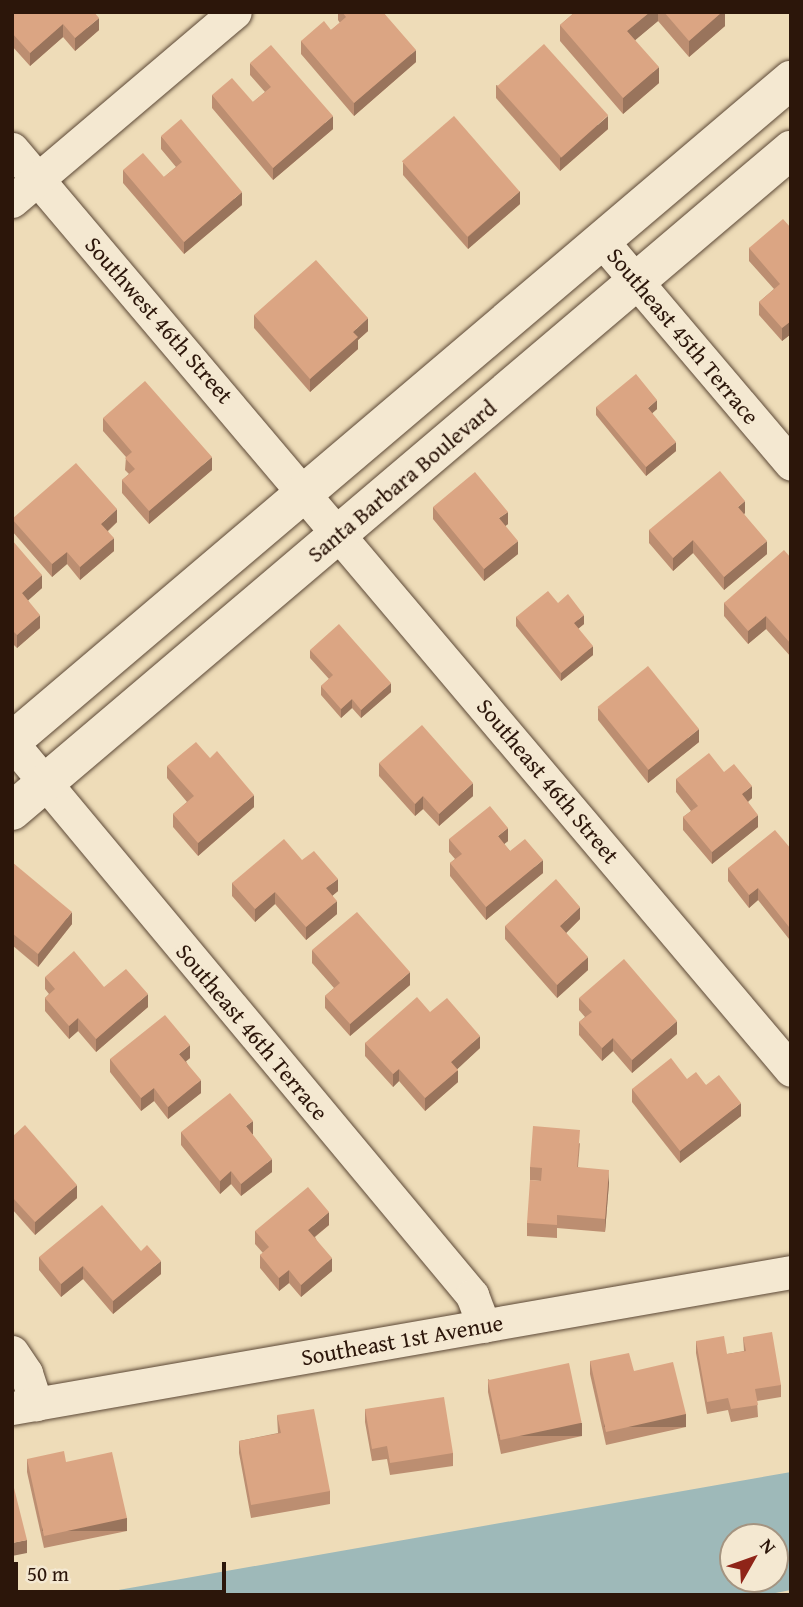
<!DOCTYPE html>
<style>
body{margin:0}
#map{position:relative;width:803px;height:1607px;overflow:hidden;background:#eedcb8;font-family:"Gentium Book Plus",serif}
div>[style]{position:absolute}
.water>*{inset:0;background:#9eb9b9}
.roads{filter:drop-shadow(0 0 2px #5c4836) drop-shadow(0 0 2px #5c4836)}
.street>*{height:33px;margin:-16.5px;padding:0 16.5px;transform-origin:16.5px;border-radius:16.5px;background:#f4e8d1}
.secondary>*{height:38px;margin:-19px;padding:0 19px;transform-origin:19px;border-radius:19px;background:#f4e8d1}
.wall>*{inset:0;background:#bc8e71}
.shaded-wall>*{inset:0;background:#99745c;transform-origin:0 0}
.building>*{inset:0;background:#dba583;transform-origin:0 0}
span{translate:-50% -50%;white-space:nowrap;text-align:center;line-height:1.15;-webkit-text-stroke:6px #f4e8d1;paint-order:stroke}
.street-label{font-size:23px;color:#2c160a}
.frame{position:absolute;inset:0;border:14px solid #2c160a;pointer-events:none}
.north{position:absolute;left:719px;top:1523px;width:70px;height:70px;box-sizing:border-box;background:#f4e8d1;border:2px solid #a49481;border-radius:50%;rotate:50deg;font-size:19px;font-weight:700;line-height:28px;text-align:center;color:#2c160a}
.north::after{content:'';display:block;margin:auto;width:24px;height:32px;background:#8f2418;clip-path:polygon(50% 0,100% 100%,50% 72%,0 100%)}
.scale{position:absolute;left:14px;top:1562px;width:212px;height:32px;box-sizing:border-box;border:4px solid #2c160a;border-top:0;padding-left:9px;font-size:21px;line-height:24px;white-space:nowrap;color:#2c160a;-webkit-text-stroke:5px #f4e8d1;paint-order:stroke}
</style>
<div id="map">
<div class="water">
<i style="clip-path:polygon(evenodd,791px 1472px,791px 1590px,765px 1595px,90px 1595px,791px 1472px,733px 1537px,775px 1537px,775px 1579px,733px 1579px,733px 1537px)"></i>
</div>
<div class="roads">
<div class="street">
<i style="left:12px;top:149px;width:1206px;rotate:49.77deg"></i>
<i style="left:12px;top:201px;width:292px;rotate:-40.3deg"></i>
<i style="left:602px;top:241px;width:292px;rotate:49.7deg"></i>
<i style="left:12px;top:743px;width:719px;rotate:50.19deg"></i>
<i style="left:472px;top:1295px;width:33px;rotate:69deg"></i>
<i style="left:12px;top:1352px;width:25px;rotate:56deg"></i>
<i style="left:26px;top:1373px;width:33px;rotate:72deg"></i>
<i style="left:12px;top:1408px;width:791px;rotate:-9.9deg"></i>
</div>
<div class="secondary">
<i style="left:12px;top:741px;width:1022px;rotate:-40.32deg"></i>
<i style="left:12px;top:811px;width:1022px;rotate:-40.32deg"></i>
</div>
</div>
<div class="wall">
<i style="clip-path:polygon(12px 12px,99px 30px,75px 51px,63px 37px,30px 66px,12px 46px)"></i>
<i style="clip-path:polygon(338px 12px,383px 12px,416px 62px,354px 116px,301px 54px,301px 41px,331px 30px,340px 23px,338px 20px)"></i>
<i style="clip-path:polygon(575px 12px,725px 12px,725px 26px,689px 57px,658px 21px,635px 40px,659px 83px,623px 114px,560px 41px,560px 25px)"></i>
<i style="clip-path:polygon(250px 63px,333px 129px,273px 180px,212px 108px,212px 95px,253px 102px,265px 92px,250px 75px)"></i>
<i style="clip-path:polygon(496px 85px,608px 129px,560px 171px,496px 98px)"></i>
<i style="clip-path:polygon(161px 136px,242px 205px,184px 254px,123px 183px,123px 170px,164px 177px,176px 167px,161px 149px)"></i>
<i style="clip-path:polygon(403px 162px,520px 204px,468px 249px,403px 175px)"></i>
<i style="clip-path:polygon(791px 228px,791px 334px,782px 341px,759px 315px,759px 302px,774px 289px,749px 261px,749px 248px)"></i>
<i style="clip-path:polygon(254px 315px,368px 331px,358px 340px,358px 349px,310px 392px,254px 328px)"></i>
<i style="clip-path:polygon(596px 407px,657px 409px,652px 413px,676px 451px,646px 476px,596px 415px)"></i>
<i style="clip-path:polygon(103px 418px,212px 470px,149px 524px,122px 493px,122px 480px,129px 474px,125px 470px,126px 457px,103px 431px)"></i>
<i style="clip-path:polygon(433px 507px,508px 524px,505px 526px,518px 554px,484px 581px,433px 519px)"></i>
<i style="clip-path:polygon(745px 513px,744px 514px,767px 554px,724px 590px,693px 553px,673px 571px,649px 543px,649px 530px)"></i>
<i style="clip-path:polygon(12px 519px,117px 522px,108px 531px,114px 551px,80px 580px,67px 564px,52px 577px,12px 531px)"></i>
<i style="clip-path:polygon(12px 540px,42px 588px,28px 600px,40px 628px,17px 648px,12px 643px)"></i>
<i style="clip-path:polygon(791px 558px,791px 657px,766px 629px,748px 644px,724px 616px,724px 603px)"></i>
<i style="clip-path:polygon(558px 603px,584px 624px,578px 629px,593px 655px,561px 681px,516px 626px,516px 617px)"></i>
<i style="clip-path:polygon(310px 650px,391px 692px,361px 718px,352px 708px,341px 718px,321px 695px,321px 686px,329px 679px,310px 658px)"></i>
<i style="clip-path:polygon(598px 708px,699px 742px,648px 783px,598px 720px)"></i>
<i style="clip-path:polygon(379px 763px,473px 796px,439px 826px,423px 809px,415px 816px,379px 776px)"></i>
<i style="clip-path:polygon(167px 766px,254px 807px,198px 856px,173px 827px,173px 814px,187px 802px,167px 778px)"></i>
<i style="clip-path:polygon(724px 772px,752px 798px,748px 802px,758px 827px,712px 864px,683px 830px,683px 817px,691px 811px,676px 792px,676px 779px)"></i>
<i style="clip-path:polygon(449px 839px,508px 841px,504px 844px,510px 851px,543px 873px,486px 920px,450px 876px,450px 863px,455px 859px,449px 852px)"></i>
<i style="clip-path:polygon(791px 849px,789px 939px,758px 900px,749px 908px,728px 881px,728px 868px)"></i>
<i style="clip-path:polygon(302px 860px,338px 891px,332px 896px,337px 914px,306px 940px,275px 904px,255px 922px,232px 896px,232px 883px)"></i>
<i style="clip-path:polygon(12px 862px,72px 924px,38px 967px,12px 945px)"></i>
<i style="clip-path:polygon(580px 919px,566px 933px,588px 970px,557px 998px,505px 939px,505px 926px)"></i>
<i style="clip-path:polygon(312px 950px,410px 985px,350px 1036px,325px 1008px,325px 996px,334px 988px,312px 963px)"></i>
<i style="clip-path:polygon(45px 977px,104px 987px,148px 1007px,96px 1052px,78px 1031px,69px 1039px,45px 1011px,45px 998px,49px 994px,45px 989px)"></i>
<i style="clip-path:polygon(579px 998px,677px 1034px,632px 1073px,613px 1051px,602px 1061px,579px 1035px,579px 1022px,585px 1017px,579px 1010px)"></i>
<i style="clip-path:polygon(430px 1012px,480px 1048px,457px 1069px,458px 1082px,425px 1111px,399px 1081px,393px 1087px,365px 1056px,365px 1043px)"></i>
<i style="clip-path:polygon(190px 1058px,186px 1061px,201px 1093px,168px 1119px,154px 1101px,141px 1111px,110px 1072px,110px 1059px)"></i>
<i style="clip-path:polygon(687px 1079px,706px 1085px,741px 1116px,680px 1163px,632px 1102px,632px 1089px)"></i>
<i style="clip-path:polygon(181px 1132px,253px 1134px,252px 1134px,272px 1172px,241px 1196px,231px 1184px,220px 1194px,181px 1145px)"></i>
<i style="clip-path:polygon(12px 1137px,77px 1198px,35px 1235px,12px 1209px)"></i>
<i style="clip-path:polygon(580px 1143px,578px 1167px,609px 1183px,605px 1232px,557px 1228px,557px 1238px,527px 1236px,527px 1223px,541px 1181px,530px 1180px,530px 1167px)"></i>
<i style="clip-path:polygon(329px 1225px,315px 1237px,332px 1271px,301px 1297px,289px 1283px,279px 1291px,260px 1268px,260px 1255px,263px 1253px,255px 1244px,255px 1231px)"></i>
<i style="clip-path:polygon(141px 1251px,161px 1274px,113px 1314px,83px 1279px,61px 1297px,39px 1270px,39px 1257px)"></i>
<i style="clip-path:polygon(743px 1337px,781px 1385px,781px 1397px,757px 1401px,758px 1417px,731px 1422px,728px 1410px,707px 1414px,696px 1353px,696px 1341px,727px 1354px,744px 1351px)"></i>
<i style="clip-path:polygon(590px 1361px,634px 1371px,686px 1427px,606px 1445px,590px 1374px)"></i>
<i style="clip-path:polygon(488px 1379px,582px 1436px,501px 1454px,488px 1392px)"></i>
<i style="clip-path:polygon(365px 1409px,453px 1453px,453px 1466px,390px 1475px,387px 1459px,372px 1461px,365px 1422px)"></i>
<i style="clip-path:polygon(277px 1415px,330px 1491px,330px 1504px,251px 1518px,239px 1453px,239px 1441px,278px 1433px)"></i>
<i style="clip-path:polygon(27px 1459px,66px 1462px,127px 1531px,44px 1548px,27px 1472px)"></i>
</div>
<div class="shaded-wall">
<i style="clip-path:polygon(650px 12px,658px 12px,658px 21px,627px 47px,627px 31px)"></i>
<i style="clip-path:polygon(722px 12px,725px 12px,725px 26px,689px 57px,689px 41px)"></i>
<i style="clip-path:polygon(99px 18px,99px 30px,75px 51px,75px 38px)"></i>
<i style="clip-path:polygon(63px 24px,63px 37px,30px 66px,30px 53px)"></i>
<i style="clip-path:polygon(416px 50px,416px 62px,354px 116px,354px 103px)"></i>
<i style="clip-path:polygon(659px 67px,659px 83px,623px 114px,623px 98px)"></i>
<i style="clip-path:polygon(333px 116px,333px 129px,273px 180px,273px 168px)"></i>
<i style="clip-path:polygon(608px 116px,608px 129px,560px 171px,560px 158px)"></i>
<i style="clip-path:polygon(520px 191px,520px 204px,468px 249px,468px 237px)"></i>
<i style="clip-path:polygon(242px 192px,242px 205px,184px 254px,184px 242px)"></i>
<i style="clip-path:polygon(368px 318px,368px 331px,358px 340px,358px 349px,310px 392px,310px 379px,353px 332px)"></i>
<i style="clip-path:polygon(791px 321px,791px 334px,782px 341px,782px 328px)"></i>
<i style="clip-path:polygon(657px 400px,657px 409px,648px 417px,648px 408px)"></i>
<i style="clip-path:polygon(676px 442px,676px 451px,646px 476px,646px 467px)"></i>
<i style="clip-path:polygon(212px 457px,212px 470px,149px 524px,149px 511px)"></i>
<i style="clip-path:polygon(745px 501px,745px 513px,738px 520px,738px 507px)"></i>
<i style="clip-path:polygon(117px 509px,117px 522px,101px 537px,101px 524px)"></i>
<i style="clip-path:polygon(508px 512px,508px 524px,499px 531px,499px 518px)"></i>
<i style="clip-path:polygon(114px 538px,114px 551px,80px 580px,80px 567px)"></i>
<i style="clip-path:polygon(693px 540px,693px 553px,673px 571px,673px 558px)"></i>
<i style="clip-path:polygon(518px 541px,518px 554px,484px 581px,484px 569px)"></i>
<i style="clip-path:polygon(767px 541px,767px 554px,724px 590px,724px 577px)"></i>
<i style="clip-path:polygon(67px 552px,67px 564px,52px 577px,52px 564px)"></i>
<i style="clip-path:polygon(42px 575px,42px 588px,22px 606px,22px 593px)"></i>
<i style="clip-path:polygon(40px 615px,40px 628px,17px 648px,17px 635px)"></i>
<i style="clip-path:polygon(584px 615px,584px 624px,574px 632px,574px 623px)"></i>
<i style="clip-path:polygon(766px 616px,766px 629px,748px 644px,748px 631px)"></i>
<i style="clip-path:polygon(593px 646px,593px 655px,561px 681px,561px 673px)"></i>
<i style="clip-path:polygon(391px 683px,391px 692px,361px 718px,361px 710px)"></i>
<i style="clip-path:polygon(352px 699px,352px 708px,341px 718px,341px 709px)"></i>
<i style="clip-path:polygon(699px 729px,699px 742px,648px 783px,648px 770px)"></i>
<i style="clip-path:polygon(473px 783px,473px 796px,439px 826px,439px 814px)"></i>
<i style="clip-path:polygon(752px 786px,752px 798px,742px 807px,742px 794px)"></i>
<i style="clip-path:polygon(254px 795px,254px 807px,198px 856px,198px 843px)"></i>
<i style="clip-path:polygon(423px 796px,423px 809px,415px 816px,415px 804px)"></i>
<i style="clip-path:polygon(758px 815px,758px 827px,712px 864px,712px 852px)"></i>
<i style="clip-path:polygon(508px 828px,508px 841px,498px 849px,498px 836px)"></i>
<i style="clip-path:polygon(543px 860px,543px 873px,486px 920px,486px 907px)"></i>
<i style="clip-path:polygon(338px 879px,338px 891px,326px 901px,326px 888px)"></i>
<i style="clip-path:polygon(758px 888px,758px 900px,749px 908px,749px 895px)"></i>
<i style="clip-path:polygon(275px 892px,275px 904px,255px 922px,255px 909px)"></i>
<i style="clip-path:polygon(337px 901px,337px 914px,306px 940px,306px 927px)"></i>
<i style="clip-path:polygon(580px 907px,580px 919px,560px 939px,560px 926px)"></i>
<i style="clip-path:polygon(72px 912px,72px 924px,38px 967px,38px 954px)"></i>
<i style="clip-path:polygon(791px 925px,791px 938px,789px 939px,789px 927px)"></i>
<i style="clip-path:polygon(588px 957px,588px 970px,557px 998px,557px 985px)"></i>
<i style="clip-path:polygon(410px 972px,410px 985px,350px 1036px,350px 1024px)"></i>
<i style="clip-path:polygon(148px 994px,148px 1007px,96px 1052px,96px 1039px)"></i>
<i style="clip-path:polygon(78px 1018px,78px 1031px,69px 1039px,69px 1026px)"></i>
<i style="clip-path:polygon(677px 1021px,677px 1034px,632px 1073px,632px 1060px)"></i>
<i style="clip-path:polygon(480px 1036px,480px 1048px,451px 1075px,451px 1062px)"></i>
<i style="clip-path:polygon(613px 1038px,613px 1051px,602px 1061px,602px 1048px)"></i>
<i style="clip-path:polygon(190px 1045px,190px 1058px,179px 1067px,179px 1054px)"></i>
<i style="clip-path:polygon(399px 1069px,399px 1081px,393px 1087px,393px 1074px)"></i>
<i style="clip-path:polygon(458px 1070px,458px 1082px,425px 1111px,425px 1098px)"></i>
<i style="clip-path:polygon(201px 1080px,201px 1093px,168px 1119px,168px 1107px)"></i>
<i style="clip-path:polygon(154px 1088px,154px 1101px,141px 1111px,141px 1098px)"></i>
<i style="clip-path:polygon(741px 1103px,741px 1116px,680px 1163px,680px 1151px)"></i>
<i style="clip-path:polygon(253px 1121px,253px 1134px,246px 1139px,246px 1126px)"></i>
<i style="clip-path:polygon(272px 1159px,272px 1172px,241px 1196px,241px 1184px)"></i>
<i style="clip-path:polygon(609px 1170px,609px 1183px,605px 1232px,605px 1219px)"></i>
<i style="clip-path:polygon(231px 1171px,231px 1184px,220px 1194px,220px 1181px)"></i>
<i style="clip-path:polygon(77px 1185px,77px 1198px,35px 1235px,35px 1222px)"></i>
<i style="clip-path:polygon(329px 1212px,329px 1225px,308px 1242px,308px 1230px)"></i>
<i style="clip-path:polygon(332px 1258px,332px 1271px,301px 1297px,301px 1285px)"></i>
<i style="clip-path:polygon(161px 1261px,161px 1274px,113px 1314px,113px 1301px)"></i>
<i style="clip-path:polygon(83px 1266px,83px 1279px,61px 1297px,61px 1284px)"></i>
<i style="clip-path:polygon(289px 1270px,289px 1283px,279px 1291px,279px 1278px)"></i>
<i style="left:686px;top:1414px;width:13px;height:82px;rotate:90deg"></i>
<i style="left:582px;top:1423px;width:13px;height:83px;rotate:90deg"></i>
<i style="left:127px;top:1518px;width:13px;height:85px;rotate:90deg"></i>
<i style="clip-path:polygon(27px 1540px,27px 1553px,12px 1556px,12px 1543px)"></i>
</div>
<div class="building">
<i style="clip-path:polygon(13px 12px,94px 12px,99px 18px,75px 38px,63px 24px,30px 53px,12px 33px)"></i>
<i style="clip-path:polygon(342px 12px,383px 12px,416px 50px,354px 103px,301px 41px,324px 21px,331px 30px,346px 17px)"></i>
<i style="clip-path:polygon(575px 12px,650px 12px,627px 31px,659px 67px,623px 98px,560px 25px)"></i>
<i style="clip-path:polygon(664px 12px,722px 12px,689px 41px)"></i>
<i style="left:544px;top:44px;width:96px;height:63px;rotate:48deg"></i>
<i style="clip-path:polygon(271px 45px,333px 116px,273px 168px,212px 95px,232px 78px,253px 102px,271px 87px,250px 63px)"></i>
<i style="left:454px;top:116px;width:100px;height:69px;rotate:49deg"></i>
<i style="clip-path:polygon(181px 119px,242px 192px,184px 242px,123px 170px,143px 153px,164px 177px,182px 162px,161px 136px)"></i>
<i style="clip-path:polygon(783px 219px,791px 228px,791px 321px,782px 328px,759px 302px,780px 284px,749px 248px)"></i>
<i style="clip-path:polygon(316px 260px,368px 318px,353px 332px,358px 337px,310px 379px,254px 315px)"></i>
<i style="clip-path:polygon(636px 374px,657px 400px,648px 408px,676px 442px,646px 467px,596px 407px)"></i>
<i style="clip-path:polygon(145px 381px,212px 457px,149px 511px,122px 480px,135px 469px,125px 458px,132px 452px,103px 418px)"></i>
<i style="clip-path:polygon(76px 463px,117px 509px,101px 524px,114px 538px,80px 567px,67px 552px,52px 564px,12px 519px)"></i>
<i style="clip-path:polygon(720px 471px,745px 501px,738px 507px,767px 541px,724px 577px,693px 540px,673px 558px,649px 530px)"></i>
<i style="clip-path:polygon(475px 472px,508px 512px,499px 518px,518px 541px,484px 569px,433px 507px)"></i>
<i style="clip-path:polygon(12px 540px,42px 575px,22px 593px,40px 615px,17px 635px,12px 630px)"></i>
<i style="clip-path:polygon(784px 550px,791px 558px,791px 644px,766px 616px,748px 631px,724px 603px)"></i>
<i style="clip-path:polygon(548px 591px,558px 603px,568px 594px,584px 615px,574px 623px,593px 646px,561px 673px,516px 617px)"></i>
<i style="clip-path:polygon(339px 624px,391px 683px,361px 710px,352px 699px,341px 709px,321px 686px,333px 675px,310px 650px)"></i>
<i style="left:648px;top:666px;width:81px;height:65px;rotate:51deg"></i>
<i style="clip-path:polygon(422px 725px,473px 783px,439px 814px,423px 796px,415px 804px,379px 763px)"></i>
<i style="clip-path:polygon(196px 742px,210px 758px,217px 751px,254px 795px,198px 843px,173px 814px,194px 796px,167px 766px)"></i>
<i style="clip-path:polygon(709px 753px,724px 772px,734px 764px,752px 786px,742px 794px,758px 815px,712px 852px,683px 817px,698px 806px,676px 779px)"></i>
<i style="clip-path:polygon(490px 806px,508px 828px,498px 836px,510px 851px,525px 839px,543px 860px,486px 907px,450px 863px,462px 854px,449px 839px)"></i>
<i style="clip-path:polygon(775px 830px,791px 849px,791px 925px,789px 927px,758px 888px,749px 895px,728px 868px)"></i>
<i style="clip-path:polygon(284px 839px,302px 860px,314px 851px,338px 879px,326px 888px,337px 901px,306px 927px,275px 892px,255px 909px,232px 883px)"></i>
<i style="clip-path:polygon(12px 862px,72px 912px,38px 954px,12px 933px)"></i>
<i style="clip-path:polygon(556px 879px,580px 907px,560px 926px,588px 957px,557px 985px,505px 926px)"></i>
<i style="clip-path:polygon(357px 912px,410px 972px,350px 1024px,325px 996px,340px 983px,312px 950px)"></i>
<i style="clip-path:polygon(74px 951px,104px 987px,126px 969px,148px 994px,96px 1039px,78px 1018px,69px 1026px,45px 998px,55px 989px,45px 977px)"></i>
<i style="clip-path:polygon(624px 959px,677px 1021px,632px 1060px,613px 1038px,602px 1048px,579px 1022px,592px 1012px,579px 998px)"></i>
<i style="clip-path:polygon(417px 997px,430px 1012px,447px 998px,480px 1036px,451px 1062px,458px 1070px,425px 1098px,399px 1069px,393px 1074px,365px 1043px)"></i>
<i style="clip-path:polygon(165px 1015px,190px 1045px,179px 1054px,201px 1080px,168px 1107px,154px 1088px,141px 1098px,110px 1059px)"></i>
<i style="clip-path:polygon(671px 1058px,687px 1079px,696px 1072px,706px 1085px,719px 1075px,741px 1103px,680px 1151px,632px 1089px)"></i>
<i style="clip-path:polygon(230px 1093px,253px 1121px,246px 1126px,272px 1159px,241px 1184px,231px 1171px,220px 1181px,181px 1132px)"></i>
<i style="clip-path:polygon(25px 1125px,77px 1185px,35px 1222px,12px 1197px,12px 1137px)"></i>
<i style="clip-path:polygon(533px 1126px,580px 1130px,577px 1167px,609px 1170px,605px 1219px,557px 1215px,557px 1225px,527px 1223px,530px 1180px,541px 1181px,542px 1168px,530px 1167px)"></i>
<i style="clip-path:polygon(308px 1187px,329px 1212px,308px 1230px,332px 1258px,301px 1285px,289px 1270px,279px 1278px,260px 1255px,269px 1247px,255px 1231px)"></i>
<i style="clip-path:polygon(102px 1205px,141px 1251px,147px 1245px,161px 1261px,113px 1301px,83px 1266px,61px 1284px,39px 1257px)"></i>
<i style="clip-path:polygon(772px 1332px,781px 1385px,755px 1389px,758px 1405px,731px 1409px,728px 1398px,707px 1402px,696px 1341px,724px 1336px,727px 1354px,746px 1351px,743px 1337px)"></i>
<i style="clip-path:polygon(629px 1353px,634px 1371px,673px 1362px,686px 1414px,606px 1432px,590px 1361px)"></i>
<i style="left:569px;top:1363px;width:61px;height:83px;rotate:78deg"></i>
<i style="clip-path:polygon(444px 1397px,453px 1453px,390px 1463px,387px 1446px,372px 1449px,365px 1409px)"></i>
<i style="clip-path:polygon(314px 1409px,330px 1491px,251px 1505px,239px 1441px,281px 1433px,277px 1415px)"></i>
<i style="clip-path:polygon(64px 1451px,66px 1462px,112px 1452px,127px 1518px,44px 1536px,27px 1459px)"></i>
<i style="clip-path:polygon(12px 1480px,27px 1540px,12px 1543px)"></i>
</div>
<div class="street-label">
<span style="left:159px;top:320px;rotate:49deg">Southwest 46th Street</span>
<span style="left:683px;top:336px;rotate:50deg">Southeast 45th Terrace</span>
<span style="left:402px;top:481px;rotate:-40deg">Santa Barbara Boulevard</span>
<span style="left:548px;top:781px;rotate:50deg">Southeast 46th Street</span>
<span style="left:252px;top:1032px;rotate:50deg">Southeast 46th Terrace</span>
<span style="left:402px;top:1340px;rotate:-10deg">Southeast 1st Avenue</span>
</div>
<div class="frame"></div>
<div class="north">N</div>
<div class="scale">50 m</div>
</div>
